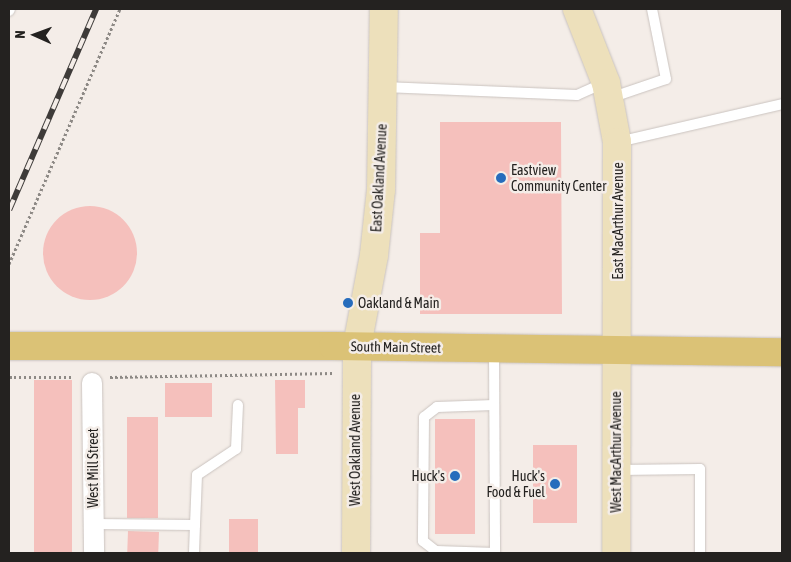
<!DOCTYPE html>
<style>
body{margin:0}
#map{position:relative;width:791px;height:562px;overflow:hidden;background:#f4ede8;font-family:"Asap Condensed",sans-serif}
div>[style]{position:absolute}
.building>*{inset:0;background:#f5c0bc;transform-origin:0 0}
.round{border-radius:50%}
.path>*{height:3px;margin-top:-1.5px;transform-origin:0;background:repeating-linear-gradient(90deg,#8d8985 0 2.5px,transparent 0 5px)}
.roads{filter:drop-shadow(0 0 1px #cac3bf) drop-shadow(0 0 1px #cac3bf)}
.lane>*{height:10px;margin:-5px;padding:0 5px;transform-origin:5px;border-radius:5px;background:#fff}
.street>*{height:20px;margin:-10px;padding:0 10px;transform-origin:10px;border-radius:10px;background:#fff}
.secondary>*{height:28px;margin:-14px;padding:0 14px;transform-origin:14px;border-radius:14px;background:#ede0bb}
.primary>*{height:28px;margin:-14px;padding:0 14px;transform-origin:14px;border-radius:14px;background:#dbc276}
.rail>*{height:5.5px;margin-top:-2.75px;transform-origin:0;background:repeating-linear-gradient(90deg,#f4ede8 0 11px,#3e3b39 0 22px);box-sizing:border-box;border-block:1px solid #3e3b39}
.dots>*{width:14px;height:14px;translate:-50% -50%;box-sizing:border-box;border:2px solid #f4ede8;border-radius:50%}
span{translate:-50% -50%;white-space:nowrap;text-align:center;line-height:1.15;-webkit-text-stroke:5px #f4ede8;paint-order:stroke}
.poi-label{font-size:14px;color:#242220}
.left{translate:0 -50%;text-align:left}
.right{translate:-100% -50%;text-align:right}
.street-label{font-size:14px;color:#242220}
.frame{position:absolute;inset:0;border:10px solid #242220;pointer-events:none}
.north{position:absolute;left:10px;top:10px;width:50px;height:50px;-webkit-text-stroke:4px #f4ede8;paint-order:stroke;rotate:272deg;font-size:14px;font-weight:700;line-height:20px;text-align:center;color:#242220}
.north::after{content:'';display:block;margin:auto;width:18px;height:22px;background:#242220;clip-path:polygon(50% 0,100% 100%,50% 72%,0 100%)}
</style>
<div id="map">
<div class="building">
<i style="clip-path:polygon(440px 122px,561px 122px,562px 314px,420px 314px,420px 233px,440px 233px)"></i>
<i class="round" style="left:43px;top:206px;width:94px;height:94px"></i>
<i style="left:34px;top:380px;width:38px;height:173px"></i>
<i style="clip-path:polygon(275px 380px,305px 380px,305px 408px,298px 408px,298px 454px,276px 454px)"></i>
<i style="left:165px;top:383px;width:47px;height:34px"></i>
<i style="left:158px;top:417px;width:101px;height:31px;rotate:90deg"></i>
<i style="left:435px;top:419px;width:40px;height:115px"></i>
<i style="left:533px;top:445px;width:44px;height:78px"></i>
<i style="left:229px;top:519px;width:29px;height:34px"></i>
<i style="left:128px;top:531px;width:31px;height:22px;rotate:2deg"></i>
</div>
<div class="path">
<i style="left:9px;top:264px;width:278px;rotate:-66.5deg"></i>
<i style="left:9px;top:377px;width:65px"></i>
<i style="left:110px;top:377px;width:223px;rotate:-1deg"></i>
</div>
<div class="roads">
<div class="lane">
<i style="left:9px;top:11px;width:2px;rotate:-63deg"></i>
<i style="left:384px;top:87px;width:193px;rotate:2.4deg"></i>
<i style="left:577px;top:95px;width:30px;rotate:-24deg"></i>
<i style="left:610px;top:98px;width:59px;rotate:-18.7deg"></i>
<i style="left:666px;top:79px;width:71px;rotate:-101.3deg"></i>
<i style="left:618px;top:142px;width:168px;rotate:-13deg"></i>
<i style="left:494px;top:349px;width:204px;rotate:89.7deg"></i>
<i style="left:494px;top:405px;width:57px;rotate:178deg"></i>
<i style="left:437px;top:407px;width:16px;rotate:142deg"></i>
<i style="left:424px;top:417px;width:124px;rotate:90.5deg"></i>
<i style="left:423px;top:541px;width:16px;rotate:38deg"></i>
<i style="left:436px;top:551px;width:59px;rotate:1.9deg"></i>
<i style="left:618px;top:470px;width:82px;rotate:-0.7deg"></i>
<i style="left:700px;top:469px;width:84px;rotate:90deg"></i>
<i style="left:94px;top:524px;width:101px;rotate:0.6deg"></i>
<i style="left:195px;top:525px;width:50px;rotate:-87.7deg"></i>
<i style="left:197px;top:475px;width:47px;rotate:-33.7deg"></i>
<i style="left:236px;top:449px;width:44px;rotate:-87.4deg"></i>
<i style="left:194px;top:553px;width:28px;rotate:-88deg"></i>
</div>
<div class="street">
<i style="left:92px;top:383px;width:170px;rotate:89.3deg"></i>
</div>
<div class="secondary">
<i style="left:577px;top:9px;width:79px;rotate:68.6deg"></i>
<i style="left:606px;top:83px;width:60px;rotate:79.4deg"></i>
<i style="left:617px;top:142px;width:411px;rotate:90.1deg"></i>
<i style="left:356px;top:553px;width:207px;rotate:-89.7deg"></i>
<i style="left:357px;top:346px;width:93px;rotate:-79.4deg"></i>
<i style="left:374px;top:255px;width:65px;rotate:-83.9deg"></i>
<i style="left:381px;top:190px;width:181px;rotate:-89.1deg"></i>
</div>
<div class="primary">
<i style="left:9px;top:346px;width:324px"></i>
<i style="left:333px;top:346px;width:449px;rotate:0.8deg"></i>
</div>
</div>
<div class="rail">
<i style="left:9px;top:210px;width:219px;rotate:-66.6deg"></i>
</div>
<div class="dots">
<i style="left:501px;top:178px;background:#266cbc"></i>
<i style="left:348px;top:303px;background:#266cbc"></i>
<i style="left:455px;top:476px;background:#266cbc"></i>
<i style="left:555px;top:484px;background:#266cbc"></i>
</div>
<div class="poi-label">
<span class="left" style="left:511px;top:178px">Eastview<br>Community Center</span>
<span class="left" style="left:358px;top:303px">Oakland &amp; Main</span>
<span class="right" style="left:445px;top:476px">Huck's</span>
<span class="right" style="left:545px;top:484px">Huck's<br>Food &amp; Fuel</span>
</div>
<div class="street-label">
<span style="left:379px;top:178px;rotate:-87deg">East Oakland Avenue</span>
<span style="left:618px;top:221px;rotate:-90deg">East MacArthur Avenue</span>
<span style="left:396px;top:347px;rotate:1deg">South Main Street</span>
<span style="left:355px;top:450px;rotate:-90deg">West Oakland Avenue</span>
<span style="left:616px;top:452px;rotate:-90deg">West MacArthur Avenue</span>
<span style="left:93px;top:468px;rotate:-90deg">West Mill Street</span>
</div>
<div class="frame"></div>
<div class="north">N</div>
</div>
